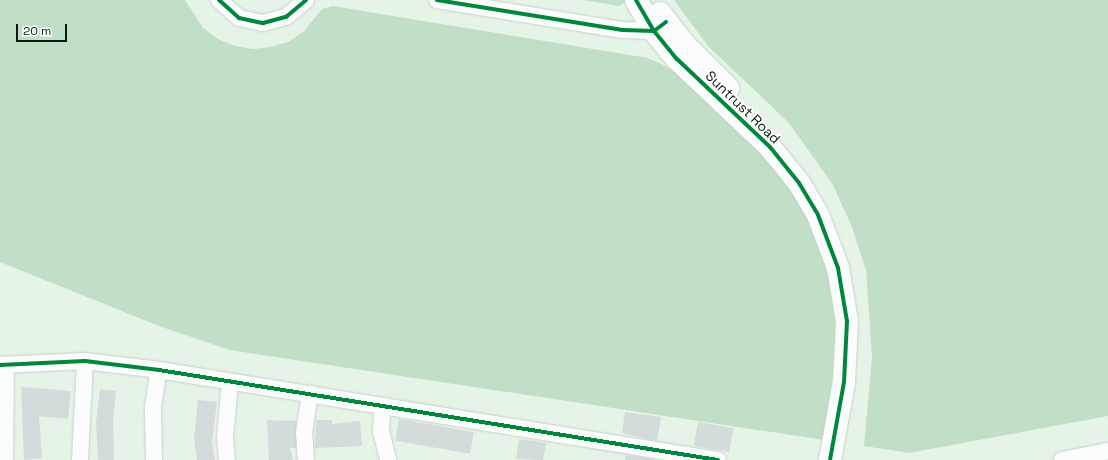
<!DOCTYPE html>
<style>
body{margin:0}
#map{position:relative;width:1108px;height:460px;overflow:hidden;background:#e6f4e8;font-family:"Space Grotesk",sans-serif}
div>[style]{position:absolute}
.green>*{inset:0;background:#c0dfc6}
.building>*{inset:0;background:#d3dbdb;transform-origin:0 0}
.roads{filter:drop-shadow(0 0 1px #c6d1c8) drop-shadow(0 0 1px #c6d1c8)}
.street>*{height:16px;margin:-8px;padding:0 8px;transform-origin:8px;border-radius:8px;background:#fbfdfc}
.secondary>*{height:22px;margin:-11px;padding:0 11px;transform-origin:11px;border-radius:11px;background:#fbfdfc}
.cycleway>*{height:4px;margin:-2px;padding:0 2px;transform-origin:2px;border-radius:2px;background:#00873e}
span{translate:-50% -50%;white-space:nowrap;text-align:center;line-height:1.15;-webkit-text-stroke:3.5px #fff;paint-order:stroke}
.street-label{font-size:14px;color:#101911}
.scale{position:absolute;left:16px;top:24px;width:51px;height:18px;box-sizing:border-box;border:2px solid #101911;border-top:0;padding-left:5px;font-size:12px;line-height:14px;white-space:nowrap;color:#101911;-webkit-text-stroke:3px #fff;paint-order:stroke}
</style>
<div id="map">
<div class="green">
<i style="clip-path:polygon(0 0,185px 0,203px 28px,218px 39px,235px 46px,253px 49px,271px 47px,288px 42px,303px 32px,322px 9px,333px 6px,648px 58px,663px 65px,678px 74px,779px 172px,801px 206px,820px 241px,831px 281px,837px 343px,824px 440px,230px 350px,159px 326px,0 262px)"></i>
<i style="clip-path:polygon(583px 0,628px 0,619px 6px)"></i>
<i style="clip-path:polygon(674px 0,1108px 0,1108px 416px,909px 453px,864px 446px,872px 357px,866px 270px,852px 227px,833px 185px,789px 123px,708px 46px)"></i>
</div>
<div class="building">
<i style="clip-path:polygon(21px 387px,71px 391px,68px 419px,39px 416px,42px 458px,24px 460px)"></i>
<i style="clip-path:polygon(100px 389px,116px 391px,113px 422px,114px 460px,98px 460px,96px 423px)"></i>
<i style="clip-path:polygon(198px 400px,217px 402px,212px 442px,215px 460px,197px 460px,194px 438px)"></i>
<i style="clip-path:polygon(625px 412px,661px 417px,657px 441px,622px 433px)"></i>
<i style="left:399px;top:419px;width:76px;height:22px;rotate:10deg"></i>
<i style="clip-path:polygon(267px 420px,296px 421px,296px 448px,290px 448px,293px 460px,269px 460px)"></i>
<i style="clip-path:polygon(316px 420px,332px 420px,332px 424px,360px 421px,362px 446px,315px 448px)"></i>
<i style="left:698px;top:422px;width:36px;height:24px;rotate:10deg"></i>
<i style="clip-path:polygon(519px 439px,546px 443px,543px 460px,516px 459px)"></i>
<i style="clip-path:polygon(626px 455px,654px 459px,654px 460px,625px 460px)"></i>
</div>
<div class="roads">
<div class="street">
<i style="left:219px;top:0;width:27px;rotate:42deg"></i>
<i style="left:239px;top:18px;width:25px;rotate:12deg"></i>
<i style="left:263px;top:23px;width:24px;rotate:-15deg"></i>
<i style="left:286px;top:17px;width:26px;rotate:-40deg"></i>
<i style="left:437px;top:0;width:188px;rotate:9.2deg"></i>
<i style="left:623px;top:30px;width:31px;rotate:2deg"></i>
<i style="left:654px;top:31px;width:9px;rotate:-41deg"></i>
<i style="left:0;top:365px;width:85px;rotate:-2.7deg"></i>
<i style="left:85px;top:361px;width:75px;rotate:6.9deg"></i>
<i style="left:159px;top:370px;width:566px;rotate:9.15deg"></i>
<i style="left:383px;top:406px;width:25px;rotate:95deg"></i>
<i style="left:381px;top:431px;width:30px;rotate:76deg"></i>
<i style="left:5px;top:460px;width:95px;rotate:-89.4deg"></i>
<i style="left:80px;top:460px;width:99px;rotate:-87.1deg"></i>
<i style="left:154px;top:460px;width:53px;rotate:-91.1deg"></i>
<i style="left:153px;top:407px;width:37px;rotate:-81deg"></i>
<i style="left:227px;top:460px;width:22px;rotate:-95deg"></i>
<i style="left:225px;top:438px;width:56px;rotate:-84.9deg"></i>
<i style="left:306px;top:460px;width:27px;rotate:-94deg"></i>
<i style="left:304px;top:433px;width:40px;rotate:-81.5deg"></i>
<i style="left:1062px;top:460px;width:47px;rotate:-11.1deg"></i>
</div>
<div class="secondary">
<i style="left:636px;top:0;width:36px;rotate:60deg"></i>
<i style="left:654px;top:31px;width:36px;rotate:51deg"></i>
<i style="left:677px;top:59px;width:128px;rotate:43.4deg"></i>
<i style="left:770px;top:147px;width:46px;rotate:51.1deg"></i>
<i style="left:799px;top:183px;width:37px;rotate:59deg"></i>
<i style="left:818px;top:215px;width:57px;rotate:69.3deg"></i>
<i style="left:838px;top:268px;width:54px;rotate:80.4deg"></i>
<i style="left:847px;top:321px;width:61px;rotate:92.8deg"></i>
<i style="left:844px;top:382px;width:79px;rotate:100.2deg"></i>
<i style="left:660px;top:13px;width:41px;rotate:52deg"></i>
<i style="left:685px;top:45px;width:61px;rotate:45deg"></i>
</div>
</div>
<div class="cycleway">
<i style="left:219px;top:0;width:27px;rotate:42deg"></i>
<i style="left:239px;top:18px;width:25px;rotate:12deg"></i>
<i style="left:263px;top:23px;width:24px;rotate:-15deg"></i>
<i style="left:286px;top:17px;width:26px;rotate:-40deg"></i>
<i style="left:437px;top:0;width:188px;rotate:9.2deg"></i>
<i style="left:623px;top:30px;width:31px;rotate:2deg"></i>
<i style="left:654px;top:31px;width:15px;rotate:-37deg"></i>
<i style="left:636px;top:0;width:36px;rotate:60deg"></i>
<i style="left:654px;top:31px;width:36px;rotate:51deg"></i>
<i style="left:677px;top:59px;width:128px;rotate:43.4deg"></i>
<i style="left:770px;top:147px;width:46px;rotate:51.1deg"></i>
<i style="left:799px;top:183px;width:37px;rotate:59deg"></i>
<i style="left:818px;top:215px;width:57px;rotate:69.3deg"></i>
<i style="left:838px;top:268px;width:54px;rotate:80.4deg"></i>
<i style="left:847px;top:321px;width:61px;rotate:92.8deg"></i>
<i style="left:844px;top:382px;width:79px;rotate:100.2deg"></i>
<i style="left:0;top:365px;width:85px;rotate:-2.7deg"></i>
<i style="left:85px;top:361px;width:75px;rotate:6.9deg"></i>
<i style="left:159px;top:370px;width:566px;rotate:9.15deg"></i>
</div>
<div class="street-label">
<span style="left:743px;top:107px;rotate:44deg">Suntrust Road</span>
</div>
<div class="scale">20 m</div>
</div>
